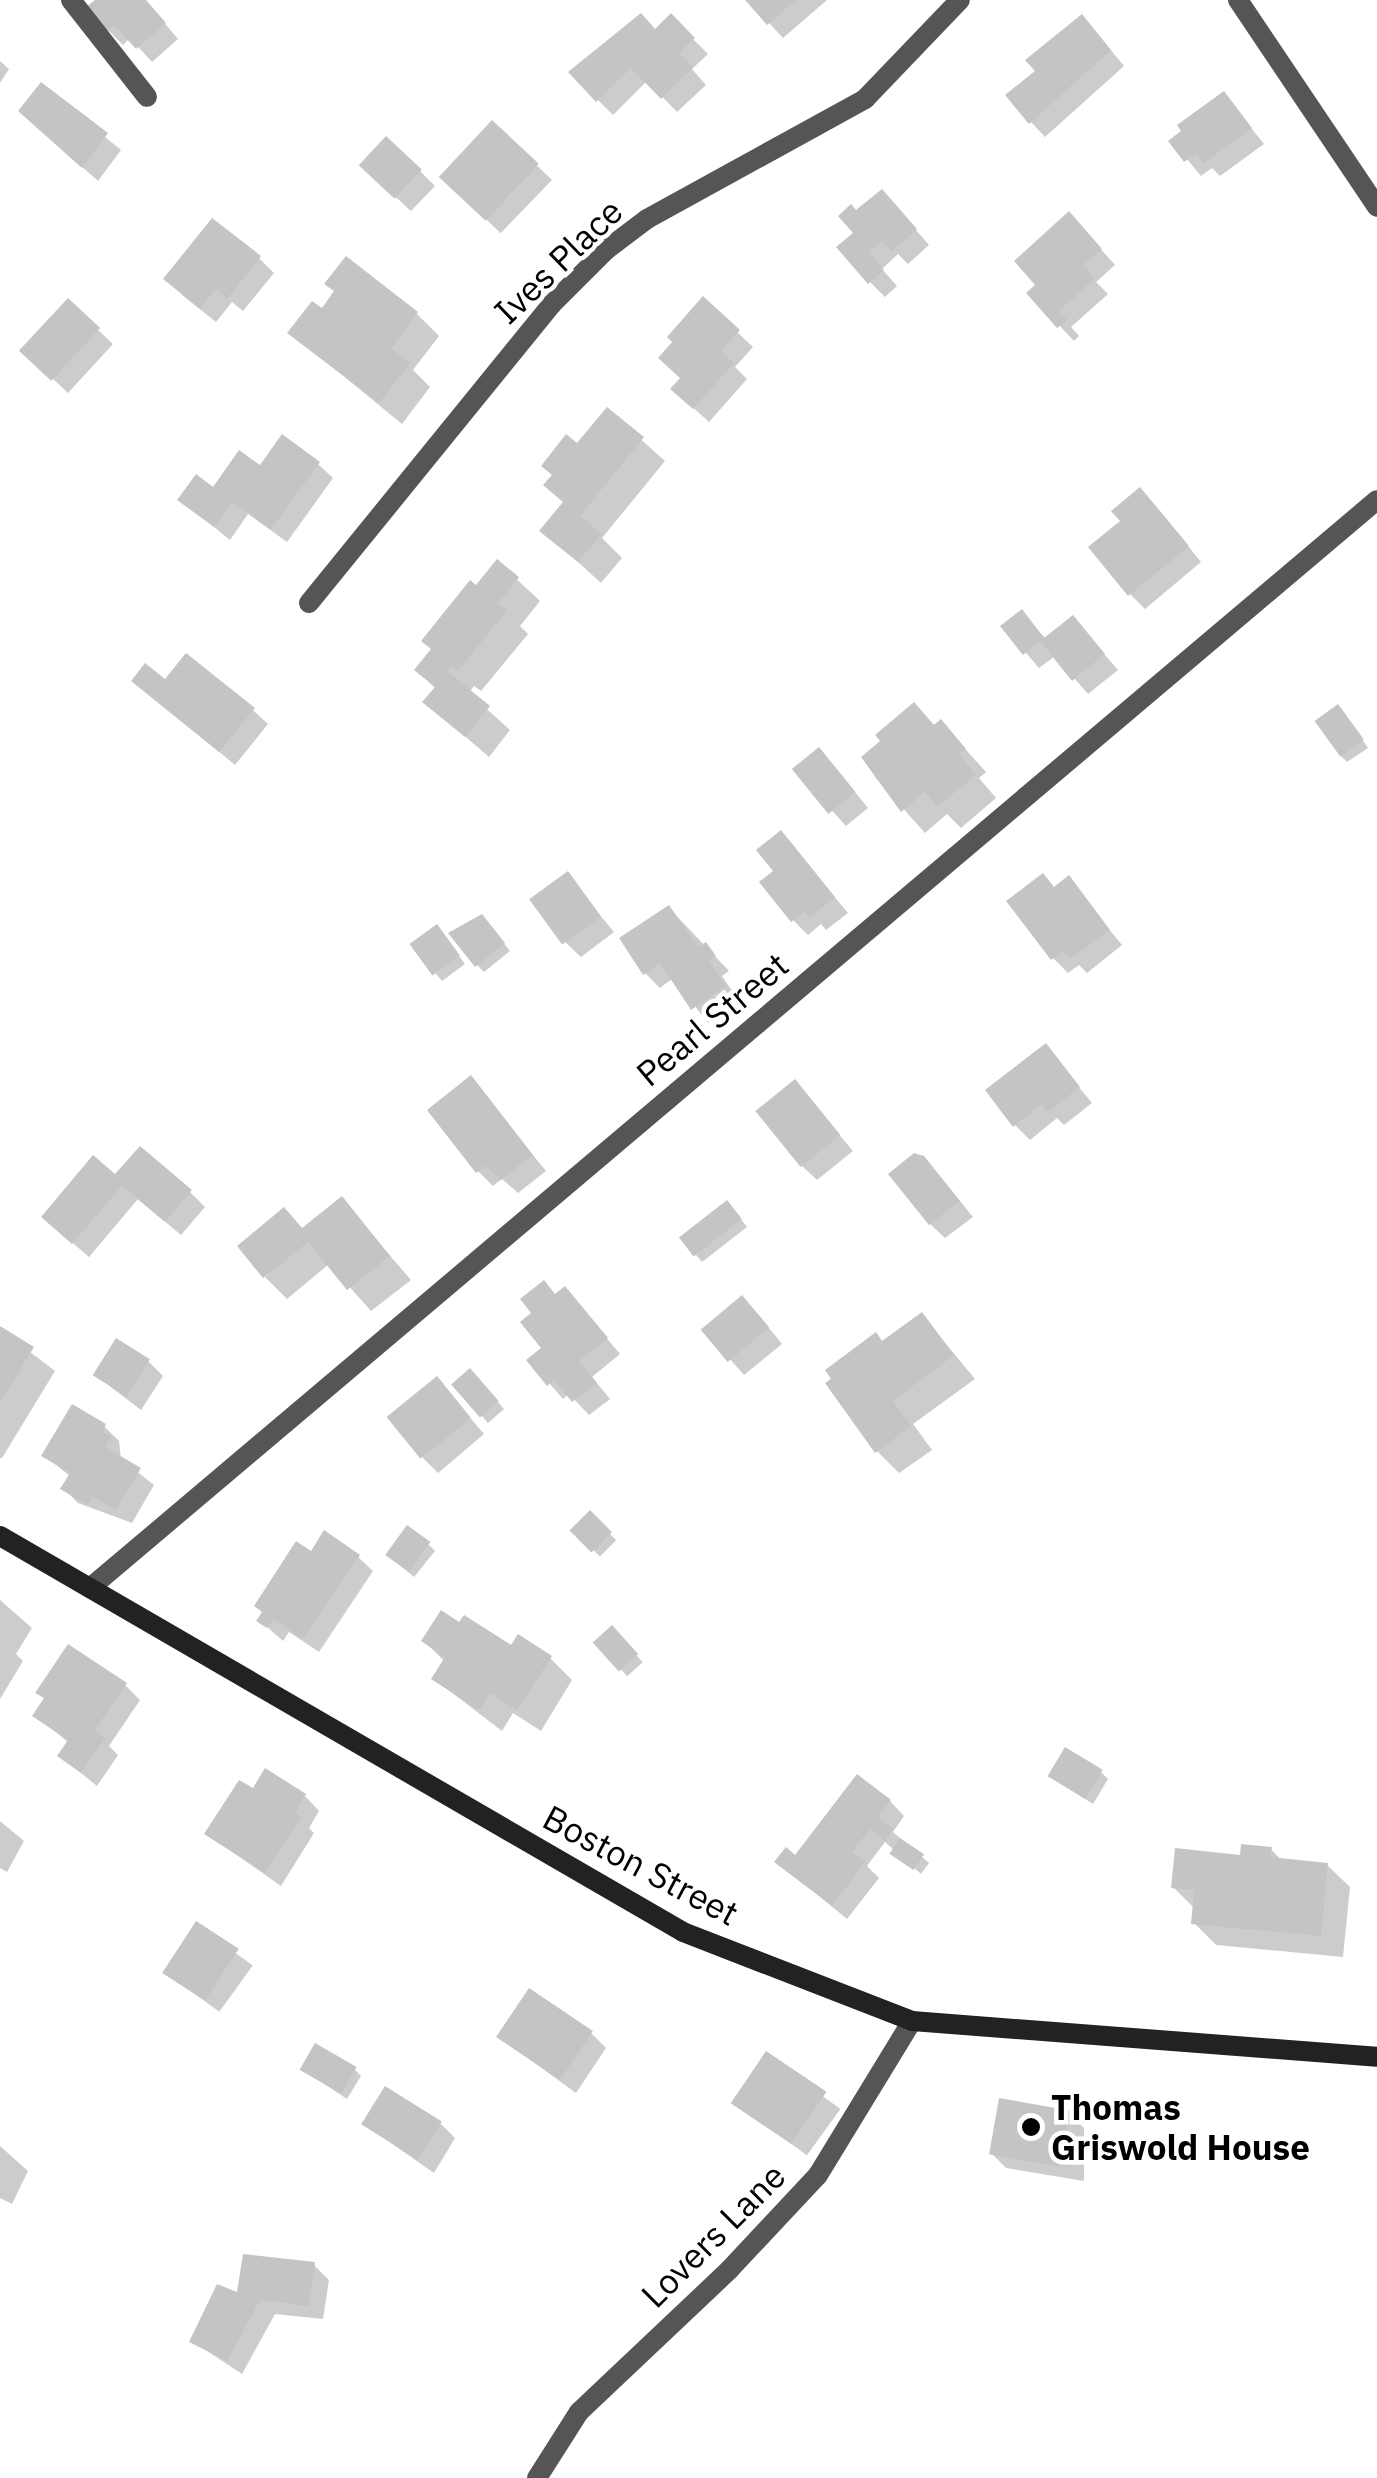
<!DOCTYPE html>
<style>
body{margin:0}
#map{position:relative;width:1377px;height:2478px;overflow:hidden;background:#fff;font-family:"IBM Plex Sans",sans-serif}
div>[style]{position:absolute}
.shadow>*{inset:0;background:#0003;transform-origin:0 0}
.building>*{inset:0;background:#c4c4c4;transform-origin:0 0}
.street>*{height:20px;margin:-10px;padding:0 10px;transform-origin:10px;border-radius:10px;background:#555}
.secondary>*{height:20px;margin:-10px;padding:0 10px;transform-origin:10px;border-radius:10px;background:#222}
.dots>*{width:28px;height:28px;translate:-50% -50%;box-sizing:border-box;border:5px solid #fff;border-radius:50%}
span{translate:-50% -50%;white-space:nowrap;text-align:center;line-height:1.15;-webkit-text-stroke:9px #fff;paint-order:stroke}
.street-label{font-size:35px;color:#000}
.poi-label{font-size:35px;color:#000;font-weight:700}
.left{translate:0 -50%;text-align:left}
</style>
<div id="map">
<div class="shadow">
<i style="clip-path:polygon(96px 0,145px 0,178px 39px,152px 62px,130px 38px,123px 45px,108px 30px)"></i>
<i style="clip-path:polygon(748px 0,827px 0,783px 38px)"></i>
<i style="clip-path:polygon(671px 17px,708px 54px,692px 69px,706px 85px,677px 112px,647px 81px,613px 115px,571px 73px,656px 32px)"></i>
<i style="clip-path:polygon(1096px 32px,1124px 66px,1045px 137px,1031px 122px)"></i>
<i style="clip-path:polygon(0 61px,9px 69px,0 83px)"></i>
<i style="clip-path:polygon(41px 85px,121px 150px,98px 181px,36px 126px)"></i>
<i style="clip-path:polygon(1224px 94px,1264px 144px,1220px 176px,1212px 168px,1201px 176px,1172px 141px)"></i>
<i style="left:493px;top:123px;width:82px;height:74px;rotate:44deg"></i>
<i style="clip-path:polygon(420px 171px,435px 186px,411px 211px,377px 180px)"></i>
<i style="clip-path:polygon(896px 207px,929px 245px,908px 264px,898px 254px,882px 269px,897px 286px,885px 297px,870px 282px,856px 214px)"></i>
<i style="clip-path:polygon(1083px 229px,1115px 265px,1096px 282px,1108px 294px,1071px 327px,1079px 336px,1074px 341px,1029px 293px)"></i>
<i style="clip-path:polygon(259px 258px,274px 273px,243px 311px,232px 302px,216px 322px,181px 294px)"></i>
<i style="clip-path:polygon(703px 300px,753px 347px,735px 367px,747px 379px,709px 422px,688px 403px,683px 379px)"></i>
<i style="clip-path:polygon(322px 312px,417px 314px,439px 336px,413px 370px,430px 387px,402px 424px,291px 333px)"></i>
<i style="clip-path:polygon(98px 330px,113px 344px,68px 393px,23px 351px)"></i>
<i style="clip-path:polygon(608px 410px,665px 461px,602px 538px,622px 558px,601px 583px,543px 530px,565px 504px,577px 447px)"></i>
<i style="clip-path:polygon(318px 464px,333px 478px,287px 542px,248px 514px,230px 540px,180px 499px,260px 469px)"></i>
<i style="clip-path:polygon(1155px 505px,1201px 562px,1145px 609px,1130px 594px)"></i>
<i style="clip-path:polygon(498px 562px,540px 601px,520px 626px,528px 634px,481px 691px,474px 686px,469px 693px,510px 730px,489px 757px,425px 702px,436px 689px,417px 670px)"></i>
<i style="clip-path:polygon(1021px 612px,1046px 639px,1073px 618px,1118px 670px,1088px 694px,1055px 656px,1039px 668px,1003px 626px)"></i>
<i style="clip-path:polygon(134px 681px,165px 683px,253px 710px,268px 724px,235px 765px)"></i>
<i style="clip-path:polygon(1345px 714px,1368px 748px,1347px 762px,1341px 756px)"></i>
<i style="clip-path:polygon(941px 722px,986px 772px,979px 778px,996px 798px,961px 828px,947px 814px,925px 833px,875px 777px,884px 741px)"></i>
<i style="clip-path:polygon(833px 765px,868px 808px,846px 826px,795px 770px)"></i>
<i style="clip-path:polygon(781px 833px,848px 913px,826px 930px,821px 924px,808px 935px,793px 920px,777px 872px)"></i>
<i style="clip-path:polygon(567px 875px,614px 932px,581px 957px,566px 943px)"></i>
<i style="clip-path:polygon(1068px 879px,1122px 945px,1087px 973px,1079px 965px,1068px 973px,1053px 958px,1055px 889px)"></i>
<i style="clip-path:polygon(669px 908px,729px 971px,722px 976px,739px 1001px,708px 1023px,673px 978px,660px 988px,645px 973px)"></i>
<i style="clip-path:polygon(489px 924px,510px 951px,484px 972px,477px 965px)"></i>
<i style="clip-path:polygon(443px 934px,465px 964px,442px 981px,436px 974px)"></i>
<i style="clip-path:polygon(1046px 1047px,1092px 1103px,1064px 1125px,1057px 1118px,1030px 1140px,1015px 1125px)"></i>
<i style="clip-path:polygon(471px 1079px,546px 1171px,518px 1193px,502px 1179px,493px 1186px,478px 1171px)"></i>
<i style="clip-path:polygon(795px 1082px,853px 1151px,817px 1180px,802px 1166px)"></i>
<i style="clip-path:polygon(938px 1174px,973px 1217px,945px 1238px,930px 1224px)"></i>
<i style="clip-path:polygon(116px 1178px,190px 1192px,205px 1207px,181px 1235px,138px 1199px,89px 1257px,59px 1231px)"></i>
<i style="clip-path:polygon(342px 1200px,411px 1280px,371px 1311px,329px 1264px,287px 1299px,265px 1277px)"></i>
<i style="clip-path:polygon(734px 1210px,747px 1227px,702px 1262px,696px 1255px)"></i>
<i style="clip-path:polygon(565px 1289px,620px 1354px,592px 1377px,610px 1399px,589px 1415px,569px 1394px,563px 1399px,530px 1361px,544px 1349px,557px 1296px)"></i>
<i style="clip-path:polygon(757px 1313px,782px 1344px,744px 1375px,704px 1330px)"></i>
<i style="clip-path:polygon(922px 1315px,975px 1379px,913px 1424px,932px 1450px,899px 1473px,877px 1451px,835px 1379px)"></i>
<i style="clip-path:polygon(0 1329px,55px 1371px,2px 1458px,0 1458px)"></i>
<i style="clip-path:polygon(148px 1361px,163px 1376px,141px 1410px,95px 1375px)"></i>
<i style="clip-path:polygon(477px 1378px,504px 1409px,488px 1423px,482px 1416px)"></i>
<i style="clip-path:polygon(437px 1379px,484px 1434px,438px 1473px,423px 1458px)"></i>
<i style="clip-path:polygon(104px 1426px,119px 1441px,121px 1459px,154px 1485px,132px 1523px,78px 1503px,64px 1489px,71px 1477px,44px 1455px)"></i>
<i style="left:590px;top:1514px;width:37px;height:23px;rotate:45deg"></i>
<i style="clip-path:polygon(428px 1544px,435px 1551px,414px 1577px,395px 1561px)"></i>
<i style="clip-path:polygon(311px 1554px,358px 1557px,373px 1571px,319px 1652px,289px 1632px,283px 1641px,259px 1620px)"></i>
<i style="clip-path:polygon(0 1600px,32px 1628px,16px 1654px,23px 1661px,0 1699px)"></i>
<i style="left:612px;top:1628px;width:46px;height:21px;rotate:48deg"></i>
<i style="clip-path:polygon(424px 1641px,550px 1658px,572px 1680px,541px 1731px,513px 1713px,502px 1731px,434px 1679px,445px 1662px)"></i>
<i style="clip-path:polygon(125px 1685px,140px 1700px,109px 1746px,118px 1755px,97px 1786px,60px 1756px,69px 1743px,35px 1715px)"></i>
<i style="clip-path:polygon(1101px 1772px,1108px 1779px,1093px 1804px,1058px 1782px)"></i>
<i style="clip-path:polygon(253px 1792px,305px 1796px,319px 1811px,309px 1828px,314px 1833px,281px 1886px,207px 1834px)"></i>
<i style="clip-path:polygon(890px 1801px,904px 1816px,893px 1832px,929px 1863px,921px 1874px,885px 1842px,867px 1866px,879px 1878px,847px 1919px,778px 1862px,796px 1859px)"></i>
<i style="clip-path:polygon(0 1821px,24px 1841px,7px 1872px,0 1868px)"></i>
<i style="clip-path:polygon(1271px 1849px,1282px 1861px,1327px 1865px,1350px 1887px,1343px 1957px,1216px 1945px,1194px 1923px,1195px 1909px,1173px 1887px)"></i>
<i style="left:197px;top:1925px;width:69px;height:57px;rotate:36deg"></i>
<i style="clip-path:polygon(591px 2033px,606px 2048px,576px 2093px,499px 2037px)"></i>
<i style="left:766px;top:2055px;width:92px;height:57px;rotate:36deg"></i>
<i style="clip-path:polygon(302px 2069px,354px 2069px,361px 2076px,347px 2099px)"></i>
<i style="clip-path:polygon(1069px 2113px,1084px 2128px,1084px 2181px,1006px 2168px,991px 2153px)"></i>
<i style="clip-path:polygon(440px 2123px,455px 2138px,434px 2173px,365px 2125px)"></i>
<i style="clip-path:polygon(0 2146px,28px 2171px,12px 2204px,0 2198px)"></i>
<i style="clip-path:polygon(314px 2265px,329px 2280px,323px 2319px,275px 2314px,242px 2374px,192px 2341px,239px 2296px)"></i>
</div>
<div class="building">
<i style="clip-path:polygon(95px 0,146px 0,166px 23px,136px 49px,114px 25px,106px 32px,85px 8px)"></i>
<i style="clip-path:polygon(745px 0,796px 0,767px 25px)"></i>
<i style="clip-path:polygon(641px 13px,655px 29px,671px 13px,695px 38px,679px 53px,693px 68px,661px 99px,631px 68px,596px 102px,568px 72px)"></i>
<i style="clip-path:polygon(1082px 14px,1111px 50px,1029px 124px,1005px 95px,1035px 71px,1025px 60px)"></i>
<i style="clip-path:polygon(41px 82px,108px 133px,82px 168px,18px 111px)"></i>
<i style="clip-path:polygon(1224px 91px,1252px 128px,1204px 163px,1197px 153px,1184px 162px,1168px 141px,1181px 131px,1177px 125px)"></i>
<i style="left:492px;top:120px;width:64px;height:78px;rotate:43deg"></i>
<i style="left:386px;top:136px;width:49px;height:40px;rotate:43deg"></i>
<i style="clip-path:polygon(882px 189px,917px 229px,891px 252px,882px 241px,869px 253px,884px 270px,868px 284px,836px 247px,853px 233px,838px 216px,851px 204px,856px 210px)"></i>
<i style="clip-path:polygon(1069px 211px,1102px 249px,1083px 265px,1095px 278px,1059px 311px,1067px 320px,1057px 328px,1026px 293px,1035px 285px,1014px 261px)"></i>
<i style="clip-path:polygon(212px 218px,261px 256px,227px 299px,216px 289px,200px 309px,163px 279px)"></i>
<i style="clip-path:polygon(346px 256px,418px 312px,391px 348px,410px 363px,379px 403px,287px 333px,312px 301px,322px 308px,334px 291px,324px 284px)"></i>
<i style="clip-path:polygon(703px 296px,740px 330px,721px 351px,734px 363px,693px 409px,670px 389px,680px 378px,658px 358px,672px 342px,667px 337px)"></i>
<i style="left:68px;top:298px;width:44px;height:72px;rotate:43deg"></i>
<i style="clip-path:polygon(607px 407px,644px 437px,580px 516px,602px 534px,578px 562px,539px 531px,563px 502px,543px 485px,552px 475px,541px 466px,566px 434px,577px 443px)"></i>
<i style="clip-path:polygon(282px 434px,320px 462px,271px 529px,233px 502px,214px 527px,177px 500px,196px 474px,213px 487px,239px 450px,260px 465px)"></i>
<i style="clip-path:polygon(1140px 487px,1189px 546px,1128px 596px,1088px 547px,1120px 521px,1111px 511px)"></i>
<i style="clip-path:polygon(497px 559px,519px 577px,498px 603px,507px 610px,458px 671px,451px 665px,447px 671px,490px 706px,465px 737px,422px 702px,435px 687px,414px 670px,431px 649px,421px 641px,470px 580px,476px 585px)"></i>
<i style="clip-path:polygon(1022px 609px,1044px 638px,1073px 615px,1105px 654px,1072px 681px,1040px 641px,1023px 655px,1000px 626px)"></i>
<i style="clip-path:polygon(186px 653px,255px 708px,219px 752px,131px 681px,145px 663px,165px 679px)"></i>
<i style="clip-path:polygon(914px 702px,934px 725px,941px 719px,966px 749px,959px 754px,976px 775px,937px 807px,925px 792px,901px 812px,861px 757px,880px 741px,875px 735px)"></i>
<i style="left:1338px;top:704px;width:44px;height:29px;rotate:54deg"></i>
<i style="left:819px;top:747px;width:58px;height:35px;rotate:51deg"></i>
<i style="clip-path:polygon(781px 830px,835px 897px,810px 917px,805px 911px,791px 922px,759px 882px,773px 871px,756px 850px)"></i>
<i style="left:568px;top:871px;width:56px;height:48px;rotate:54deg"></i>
<i style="clip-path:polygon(1043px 873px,1054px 887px,1069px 875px,1110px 930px,1070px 959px,1063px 951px,1051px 960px,1006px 901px)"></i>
<i style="clip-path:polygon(669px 905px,698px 947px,706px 942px,716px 956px,709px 960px,726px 986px,691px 1010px,660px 963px,643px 975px,619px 938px)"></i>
<i style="clip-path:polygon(482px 914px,505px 943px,475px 967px,448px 933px)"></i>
<i style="left:437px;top:924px;width:39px;height:34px;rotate:54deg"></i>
<i style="clip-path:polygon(1046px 1043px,1080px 1087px,1048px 1112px,1042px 1104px,1013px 1127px,985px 1090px)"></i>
<i style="clip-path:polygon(471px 1075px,533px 1155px,501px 1180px,486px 1166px,476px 1173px,427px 1110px)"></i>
<i style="left:795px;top:1079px;width:72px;height:51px;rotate:51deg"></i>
<i style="clip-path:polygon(140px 1146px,192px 1190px,165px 1222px,122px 1186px,72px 1244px,41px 1217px,93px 1155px,115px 1174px)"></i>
<i style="clip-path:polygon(914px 1153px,924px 1156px,960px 1201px,929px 1225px,888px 1174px)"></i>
<i style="clip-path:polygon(342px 1196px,390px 1256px,347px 1290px,308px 1242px,263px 1278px,237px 1246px,284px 1207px,302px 1228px)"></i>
<i style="left:727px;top:1200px;width:24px;height:61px;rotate:52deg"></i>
<i style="clip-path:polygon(544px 1280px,555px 1294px,565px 1286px,608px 1338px,579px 1361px,597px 1383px,572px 1402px,554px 1380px,547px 1386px,526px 1360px,541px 1348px,520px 1322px,531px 1313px,520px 1299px)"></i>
<i style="left:742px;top:1295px;width:42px;height:54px;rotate:50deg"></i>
<i style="clip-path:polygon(922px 1312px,954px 1355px,893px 1401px,911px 1426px,875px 1453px,825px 1383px,831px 1379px,825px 1370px,876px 1332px,882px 1341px)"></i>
<i style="clip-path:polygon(0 1326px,34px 1347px,0 1403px)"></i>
<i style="left:116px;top:1338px;width:40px;height:44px;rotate:32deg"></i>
<i style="left:470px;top:1368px;width:44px;height:25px;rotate:49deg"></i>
<i style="left:437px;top:1376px;width:54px;height:65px;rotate:51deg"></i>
<i style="clip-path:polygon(72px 1404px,106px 1424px,102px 1431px,111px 1437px,105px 1447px,141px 1468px,116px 1510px,93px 1497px,88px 1505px,60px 1489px,70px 1473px,41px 1456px)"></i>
<i style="left:590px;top:1510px;width:31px;height:29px;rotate:45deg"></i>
<i style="left:407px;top:1525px;width:29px;height:37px;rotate:36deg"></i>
<i style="clip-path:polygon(324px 1530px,360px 1555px,303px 1639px,273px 1619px,267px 1628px,256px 1621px,262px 1612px,254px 1606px,296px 1541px,311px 1551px)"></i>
<i style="clip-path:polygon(441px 1610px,459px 1622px,464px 1615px,511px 1645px,518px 1634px,552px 1656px,517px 1710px,490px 1693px,479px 1710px,431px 1679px,445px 1657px,421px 1641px)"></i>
<i style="left:612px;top:1625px;width:39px;height:26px;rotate:48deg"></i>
<i style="clip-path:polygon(68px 1644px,127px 1683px,94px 1731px,105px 1738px,81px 1773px,57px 1756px,68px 1740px,32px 1716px,44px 1698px,35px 1693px)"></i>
<i style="left:1065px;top:1747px;width:44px;height:34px;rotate:31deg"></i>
<i style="clip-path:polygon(265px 1768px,306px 1794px,295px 1812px,301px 1817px,265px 1873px,204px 1834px,239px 1780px,253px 1788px)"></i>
<i style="clip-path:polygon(857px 1774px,891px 1800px,878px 1817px,894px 1829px,885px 1841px,870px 1829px,852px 1852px,866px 1861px,832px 1906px,774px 1862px,786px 1847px,795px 1855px)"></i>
<i style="left:900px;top:1838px;width:29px;height:19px;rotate:34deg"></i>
<i style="clip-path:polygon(1241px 1844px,1272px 1847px,1270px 1857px,1328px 1863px,1321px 1936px,1191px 1924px,1194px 1890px,1171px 1888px,1175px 1848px,1240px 1855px)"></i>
<i style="left:196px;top:1921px;width:51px;height:62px;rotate:33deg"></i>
<i style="left:529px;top:1988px;width:77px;height:59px;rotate:34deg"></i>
<i style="left:315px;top:2043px;width:48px;height:31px;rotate:30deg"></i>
<i style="left:766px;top:2051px;width:73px;height:63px;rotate:34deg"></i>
<i style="left:385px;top:2086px;width:67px;height:45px;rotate:32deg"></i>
<i style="left:999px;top:2098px;width:72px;height:57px;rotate:10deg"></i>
<i style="clip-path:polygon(243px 2254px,315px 2262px,309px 2306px,260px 2300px,227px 2361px,189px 2342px,217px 2284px,237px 2292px)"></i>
</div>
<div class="street">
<i style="left:71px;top:0;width:123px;rotate:51.9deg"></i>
<i style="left:1238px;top:0;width:249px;rotate:56.1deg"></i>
<i style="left:309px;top:603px;width:384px;rotate:-50.9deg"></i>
<i style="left:551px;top:305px;width:78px;rotate:-45deg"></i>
<i style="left:606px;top:250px;width:51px;rotate:-37.1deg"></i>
<i style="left:647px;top:219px;width:249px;rotate:-28.8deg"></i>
<i style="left:865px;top:99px;width:137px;rotate:-46.2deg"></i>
<i style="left:90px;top:1588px;width:1685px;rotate:-40.21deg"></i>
<i style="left:537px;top:2478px;width:78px;rotate:-57.5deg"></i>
<i style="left:579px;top:2412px;width:208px;rotate:-43.4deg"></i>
<i style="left:730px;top:2269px;width:129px;rotate:-46.9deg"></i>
<i style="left:818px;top:2175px;width:180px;rotate:-58.6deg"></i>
</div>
<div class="secondary">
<i style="left:0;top:1536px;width:789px;rotate:30.1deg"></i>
<i style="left:683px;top:1932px;width:246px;rotate:21.2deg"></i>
<i style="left:912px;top:2021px;width:466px;rotate:4.4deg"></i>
</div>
<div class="dots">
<i style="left:1031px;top:2127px;background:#000"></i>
</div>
<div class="street-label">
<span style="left:558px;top:261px;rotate:-44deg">Ives Place</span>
<span style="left:712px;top:1019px;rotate:-40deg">Pearl Street</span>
<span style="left:641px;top:1865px;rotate:28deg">Boston Street</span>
<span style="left:713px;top:2235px;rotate:-45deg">Lovers Lane</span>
</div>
<div class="poi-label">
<span class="left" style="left:1051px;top:2127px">Thomas<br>Griswold House</span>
</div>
</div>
